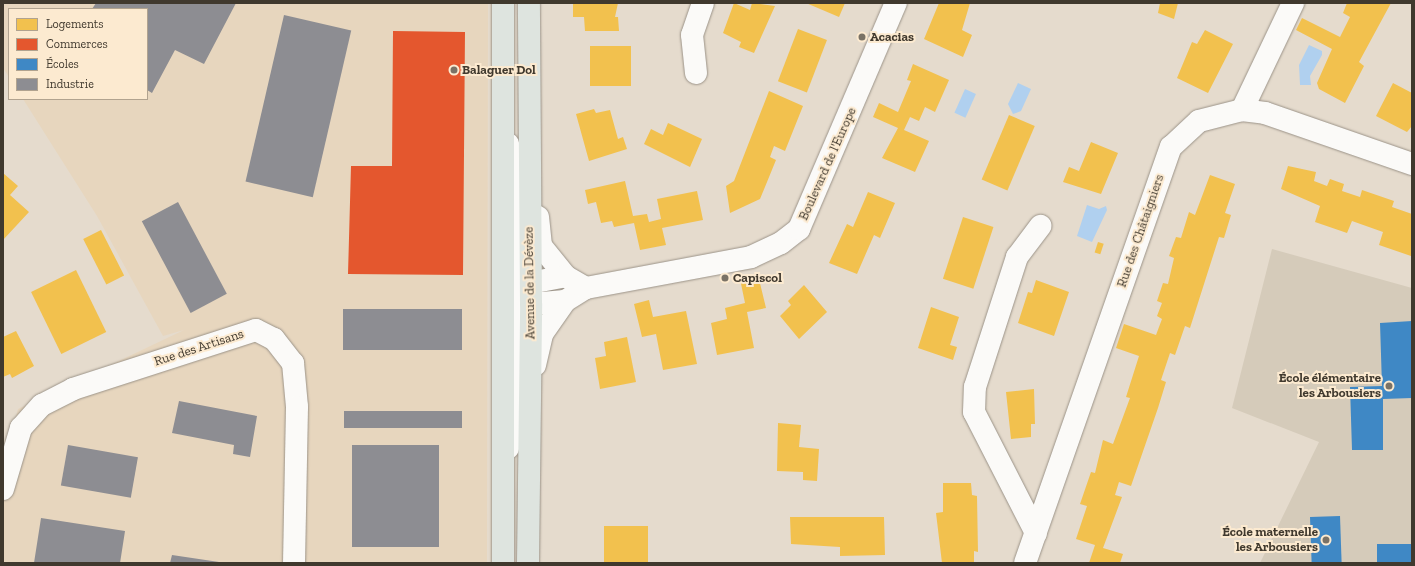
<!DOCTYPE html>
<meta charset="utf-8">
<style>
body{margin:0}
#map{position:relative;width:1415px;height:566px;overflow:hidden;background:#e5dbcd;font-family:"Zilla Slab",serif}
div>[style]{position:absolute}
.built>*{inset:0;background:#e7d6be}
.education>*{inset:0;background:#d5cbba}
.water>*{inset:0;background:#b0d0ef;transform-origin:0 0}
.homes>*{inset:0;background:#f2c14e;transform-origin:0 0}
.shops>*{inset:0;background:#e4572e}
.schools>*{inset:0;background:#3f88c5;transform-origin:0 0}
.industry>*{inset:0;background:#8d8d92;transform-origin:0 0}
.roads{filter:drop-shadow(0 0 1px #9b9388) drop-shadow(0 0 1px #9b9388)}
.minor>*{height:22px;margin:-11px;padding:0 11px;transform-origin:11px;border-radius:11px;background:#fbfaf8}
.major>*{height:22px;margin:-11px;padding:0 11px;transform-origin:11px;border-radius:11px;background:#dee4df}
.dots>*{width:11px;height:11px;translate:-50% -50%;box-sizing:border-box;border:2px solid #fcead0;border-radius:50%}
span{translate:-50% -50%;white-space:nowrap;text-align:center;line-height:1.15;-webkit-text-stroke:4px #fcead0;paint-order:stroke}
.poi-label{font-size:13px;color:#40392e;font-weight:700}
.left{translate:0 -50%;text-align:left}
.right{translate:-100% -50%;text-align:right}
.street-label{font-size:13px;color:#40392e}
.frame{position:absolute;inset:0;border:4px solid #40392e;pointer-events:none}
.legend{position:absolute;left:8px;top:8px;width:140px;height:92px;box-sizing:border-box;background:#fcead0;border:1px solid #b1a38f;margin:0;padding:5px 7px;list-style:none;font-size:12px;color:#40392e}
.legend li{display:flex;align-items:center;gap:8px;height:20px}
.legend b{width:20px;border:1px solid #b1a38f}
</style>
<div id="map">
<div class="built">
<i style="clip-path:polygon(3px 3px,488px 3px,487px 563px,3px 563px,3px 467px,18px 409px,184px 330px,163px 336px,97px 216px,23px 99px,147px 99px,147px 9px,9px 9px,9px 77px,3px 68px)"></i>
</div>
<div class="education">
<i style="clip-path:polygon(1272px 249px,1412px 288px,1412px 563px,1260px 563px,1319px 442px,1232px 408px)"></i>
</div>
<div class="water">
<i style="clip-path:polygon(1309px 45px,1322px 51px,1322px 55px,1310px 76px,1311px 85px,1300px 85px,1299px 65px)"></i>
<i style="clip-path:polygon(1018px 83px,1031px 89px,1021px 111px,1013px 114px,1008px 104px)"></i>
<i style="left:965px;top:89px;width:12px;height:26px;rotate:24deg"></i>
<i style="clip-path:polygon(1087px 205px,1099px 209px,1106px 206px,1107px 210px,1092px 242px,1077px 236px)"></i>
</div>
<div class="homes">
<i style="clip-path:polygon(573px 3px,618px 3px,615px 17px,618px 17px,619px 31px,585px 31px,584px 17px,573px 17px)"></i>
<i style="clip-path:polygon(734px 3px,750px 10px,752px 3px,775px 6px,754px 53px,739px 47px,741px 42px,723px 33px)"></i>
<i style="clip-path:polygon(806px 3px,845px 3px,839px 17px)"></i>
<i style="clip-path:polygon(939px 3px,970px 3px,962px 30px,972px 35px,963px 57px,924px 39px)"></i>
<i style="clip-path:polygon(1160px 3px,1178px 3px,1174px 19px,1158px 13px)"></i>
<i style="clip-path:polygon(1347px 3px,1391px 3px,1359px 62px,1364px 66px,1345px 103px,1319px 89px,1317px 83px,1332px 49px,1296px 30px,1302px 18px,1340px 37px,1350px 17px,1343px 13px)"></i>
<i style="left:798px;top:29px;width:31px;height:56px;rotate:21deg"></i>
<i style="clip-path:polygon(1205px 30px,1233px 44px,1208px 93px,1177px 78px,1192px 42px,1197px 44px)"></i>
<i style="left:590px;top:46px;width:41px;height:40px"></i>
<i style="clip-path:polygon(913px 64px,949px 80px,935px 112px,925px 107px,919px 121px,910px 117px,904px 130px,929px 141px,915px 172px,882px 158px,898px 128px,873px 117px,879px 103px,898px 112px,911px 81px,907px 80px)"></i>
<i style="clip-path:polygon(1393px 83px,1412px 93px,1412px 126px,1407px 132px,1376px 116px)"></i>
<i style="clip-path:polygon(769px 91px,803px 106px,785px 151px,774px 146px,770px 157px,776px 160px,760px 199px,730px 213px,726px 186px,734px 181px)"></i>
<i style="clip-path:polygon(594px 109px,596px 113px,610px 110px,618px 139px,623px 137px,627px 149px,589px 161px,576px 114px)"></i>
<i style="left:1009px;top:115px;width:28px;height:70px;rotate:23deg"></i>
<i style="clip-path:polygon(668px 123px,702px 139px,690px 167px,644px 144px,651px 129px,663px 135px)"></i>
<i style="clip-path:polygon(1091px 142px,1118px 153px,1101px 194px,1063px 182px,1069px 167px,1079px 171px)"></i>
<i style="clip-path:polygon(1288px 166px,1316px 172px,1314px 181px,1327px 186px,1330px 179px,1344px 184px,1342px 191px,1360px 197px,1362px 190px,1394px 201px,1392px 207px,1412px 214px,1411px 256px,1379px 245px,1383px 232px,1352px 221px,1347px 233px,1315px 222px,1320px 206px,1281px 189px)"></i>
<i style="clip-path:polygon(3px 173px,18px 186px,10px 195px,29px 212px,3px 240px)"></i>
<i style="clip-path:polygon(1210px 175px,1235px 184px,1225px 213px,1231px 215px,1224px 238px,1219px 237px,1190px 328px,1185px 326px,1175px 355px,1170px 353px,1161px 380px,1166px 382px,1158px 408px,1131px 486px,1119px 482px,1115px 495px,1122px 497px,1103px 548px,1123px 554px,1120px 563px,1089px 563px,1095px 545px,1076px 539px,1087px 506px,1080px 504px,1091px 472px,1095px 473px,1103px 440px,1113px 444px,1130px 398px,1126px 397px,1139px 356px,1116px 348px,1124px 324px,1156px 335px,1162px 319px,1157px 316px,1162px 303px,1157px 301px,1163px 283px,1168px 284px,1174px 258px,1169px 256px,1176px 237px,1181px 238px,1189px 212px,1195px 215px)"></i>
<i style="clip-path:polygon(625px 181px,633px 216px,647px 214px,649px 222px,661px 219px,657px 199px,697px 191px,703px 220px,662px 228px,666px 245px,640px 250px,634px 223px,614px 227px,612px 221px,601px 223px,596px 202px,588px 204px,585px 190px)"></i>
<i style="clip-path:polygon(868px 192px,895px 203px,880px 238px,874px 235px,857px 274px,829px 263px,847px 224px,853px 227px)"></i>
<i style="left:963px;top:217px;width:32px;height:65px;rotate:18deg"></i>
<i style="left:101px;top:230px;width:51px;height:20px;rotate:63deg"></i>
<i style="left:1098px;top:242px;width:6px;height:11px;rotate:18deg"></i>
<i style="left:76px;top:270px;width:69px;height:50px;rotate:64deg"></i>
<i style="clip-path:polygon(758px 275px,766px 308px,747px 312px,754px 348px,717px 355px,711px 323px,727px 319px,725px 308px,745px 303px,740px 279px)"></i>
<i style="clip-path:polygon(1036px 280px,1069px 292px,1054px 336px,1018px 323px,1028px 292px,1032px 293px)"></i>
<i style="clip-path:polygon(804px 285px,827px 312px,799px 339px,780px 316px,791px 305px,788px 301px)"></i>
<i style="clip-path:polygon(649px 300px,653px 317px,686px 311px,697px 364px,663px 370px,656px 334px,642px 337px,634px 304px)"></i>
<i style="clip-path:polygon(931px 307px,959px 317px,950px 345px,957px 347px,953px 360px,918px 348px)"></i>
<i style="clip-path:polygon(16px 331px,34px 366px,12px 378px,10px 374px,3px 377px,3px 337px)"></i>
<i style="clip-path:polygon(627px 337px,636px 382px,600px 389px,595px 358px,606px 356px,604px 342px)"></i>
<i style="clip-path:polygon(1034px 389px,1035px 424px,1031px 424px,1031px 437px,1011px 439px,1006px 392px)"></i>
<i style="clip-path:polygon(778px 423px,801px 425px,799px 447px,819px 449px,817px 481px,803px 480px,803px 472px,777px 471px)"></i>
<i style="clip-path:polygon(943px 483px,971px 483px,972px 495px,977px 496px,978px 552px,974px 551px,974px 563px,942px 563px,936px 513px,943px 512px)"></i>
<i style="clip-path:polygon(790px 517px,884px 517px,885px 555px,840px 556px,840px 547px,791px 544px)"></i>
<i style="left:604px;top:526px;width:44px;height:37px"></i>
</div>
<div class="shops">
<i style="clip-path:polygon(393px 31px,465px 32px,463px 275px,348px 274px,351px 166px,392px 166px)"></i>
</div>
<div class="schools">
<i style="clip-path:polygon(1412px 321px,1412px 398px,1383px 399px,1383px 450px,1352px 450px,1350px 387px,1382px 386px,1380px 323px)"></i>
<i style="left:1340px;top:516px;width:47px;height:30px;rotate:88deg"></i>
<i style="left:1412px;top:544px;width:19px;height:35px;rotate:90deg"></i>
</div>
<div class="industry">
<i style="clip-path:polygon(96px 3px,236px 3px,204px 64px,175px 50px,152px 93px,147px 90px,147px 9px,92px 9px)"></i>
<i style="left:284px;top:15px;width:69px;height:171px;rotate:13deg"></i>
<i style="left:178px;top:202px;width:104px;height:41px;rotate:62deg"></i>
<i style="left:343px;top:309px;width:119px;height:41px"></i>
<i style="clip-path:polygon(179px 401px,257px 416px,250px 457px,233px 454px,234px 445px,172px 433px)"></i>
<i style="left:462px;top:411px;width:17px;height:118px;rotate:90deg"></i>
<i style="left:68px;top:445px;width:71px;height:41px;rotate:10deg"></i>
<i style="left:352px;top:445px;width:87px;height:102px"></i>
<i style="clip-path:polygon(41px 518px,125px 531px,120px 563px,34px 563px)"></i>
<i style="clip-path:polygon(172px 555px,219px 562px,219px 563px,170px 563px)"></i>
</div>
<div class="roads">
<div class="minor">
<i style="left:696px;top:73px;width:38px;rotate:-96deg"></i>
<i style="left:692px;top:35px;width:34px;rotate:-71deg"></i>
<i style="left:1242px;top:110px;width:119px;rotate:-64.5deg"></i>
<i style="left:508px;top:144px;width:49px;rotate:78.2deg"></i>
<i style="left:518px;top:192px;width:102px;rotate:89.4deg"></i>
<i style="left:519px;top:294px;width:16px;rotate:40deg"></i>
<i style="left:531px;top:304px;width:34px;rotate:-5deg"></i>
<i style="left:538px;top:217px;width:29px;rotate:84deg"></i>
<i style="left:541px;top:246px;width:38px;rotate:51deg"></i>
<i style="left:535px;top:365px;width:32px;rotate:-77deg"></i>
<i style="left:542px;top:334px;width:40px;rotate:-55.1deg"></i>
<i style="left:565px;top:301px;width:25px;rotate:-32deg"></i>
<i style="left:586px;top:288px;width:168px;rotate:-10.6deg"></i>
<i style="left:751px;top:257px;width:33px;rotate:-25deg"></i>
<i style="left:781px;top:243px;width:23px;rotate:-38deg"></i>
<i style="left:799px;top:229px;width:246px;rotate:-66.8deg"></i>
<i style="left:508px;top:448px;width:55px;rotate:-78.5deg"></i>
<i style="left:519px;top:394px;width:100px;rotate:-90deg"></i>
<i style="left:519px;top:294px;width:16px;rotate:-45deg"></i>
<i style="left:530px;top:283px;width:36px;rotate:-11deg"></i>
<i style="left:565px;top:276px;width:24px;rotate:30deg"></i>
<i style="left:3px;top:489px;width:64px;rotate:-73.6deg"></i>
<i style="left:21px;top:428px;width:31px;rotate:-48deg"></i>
<i style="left:42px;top:405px;width:35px;rotate:-27deg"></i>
<i style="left:73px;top:389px;width:192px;rotate:-17.9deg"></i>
<i style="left:256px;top:330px;width:20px;rotate:27deg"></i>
<i style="left:274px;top:339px;width:31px;rotate:52deg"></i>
<i style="left:293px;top:363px;width:44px;rotate:84.8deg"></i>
<i style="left:297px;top:407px;width:156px;rotate:91.1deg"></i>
<i style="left:1036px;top:533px;width:136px;rotate:-117.1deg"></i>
<i style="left:974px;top:412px;width:25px;rotate:-88deg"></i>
<i style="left:975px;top:387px;width:137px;rotate:-72.1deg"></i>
<i style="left:1017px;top:257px;width:39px;rotate:-53deg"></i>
<i style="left:1025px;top:563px;width:441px;rotate:-70.7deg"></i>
<i style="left:1171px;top:147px;width:38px;rotate:-43deg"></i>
<i style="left:1199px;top:121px;width:44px;rotate:-14.3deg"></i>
<i style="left:1242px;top:110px;width:23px;rotate:7deg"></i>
<i style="left:1265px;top:113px;width:156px;rotate:19.1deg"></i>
</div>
<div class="major">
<i style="left:503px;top:3px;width:560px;rotate:90deg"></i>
<i style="left:528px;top:563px;width:259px;rotate:-89.3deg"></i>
<i style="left:531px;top:304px;width:301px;rotate:-90.4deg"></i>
</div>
</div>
<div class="dots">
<i style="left:862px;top:37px;background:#7a7266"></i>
<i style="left:454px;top:70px;background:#7a7266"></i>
<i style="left:725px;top:278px;background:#7a7266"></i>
<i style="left:1389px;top:386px;background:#7a7266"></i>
<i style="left:1326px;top:540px;background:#7a7266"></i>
</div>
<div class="poi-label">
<span class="left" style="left:870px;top:37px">Acacias</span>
<span class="left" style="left:462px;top:70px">Balaguer Dol</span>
<span class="left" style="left:733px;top:278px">Capiscol</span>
<span class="right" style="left:1381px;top:386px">École élémentaire<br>les Arbousiers</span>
<span class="right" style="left:1318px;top:540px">École maternelle<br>les Arbousiers</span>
</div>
<div class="street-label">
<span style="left:828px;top:164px;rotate:-66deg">Boulevard de l'Europe</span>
<span style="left:1141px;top:231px;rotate:-71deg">Rue des Châtaigniers</span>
<span style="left:530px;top:283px;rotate:-91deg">Avenue de la Dévèze</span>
<span style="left:199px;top:348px;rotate:-18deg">Rue des Artisans</span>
</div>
<div class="frame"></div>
<ul class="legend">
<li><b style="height:11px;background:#f2c14e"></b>Logements</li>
<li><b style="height:11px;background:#e4572e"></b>Commerces</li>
<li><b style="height:11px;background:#3f88c5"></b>Écoles</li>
<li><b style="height:11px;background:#8d8d92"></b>Industrie</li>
</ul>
</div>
